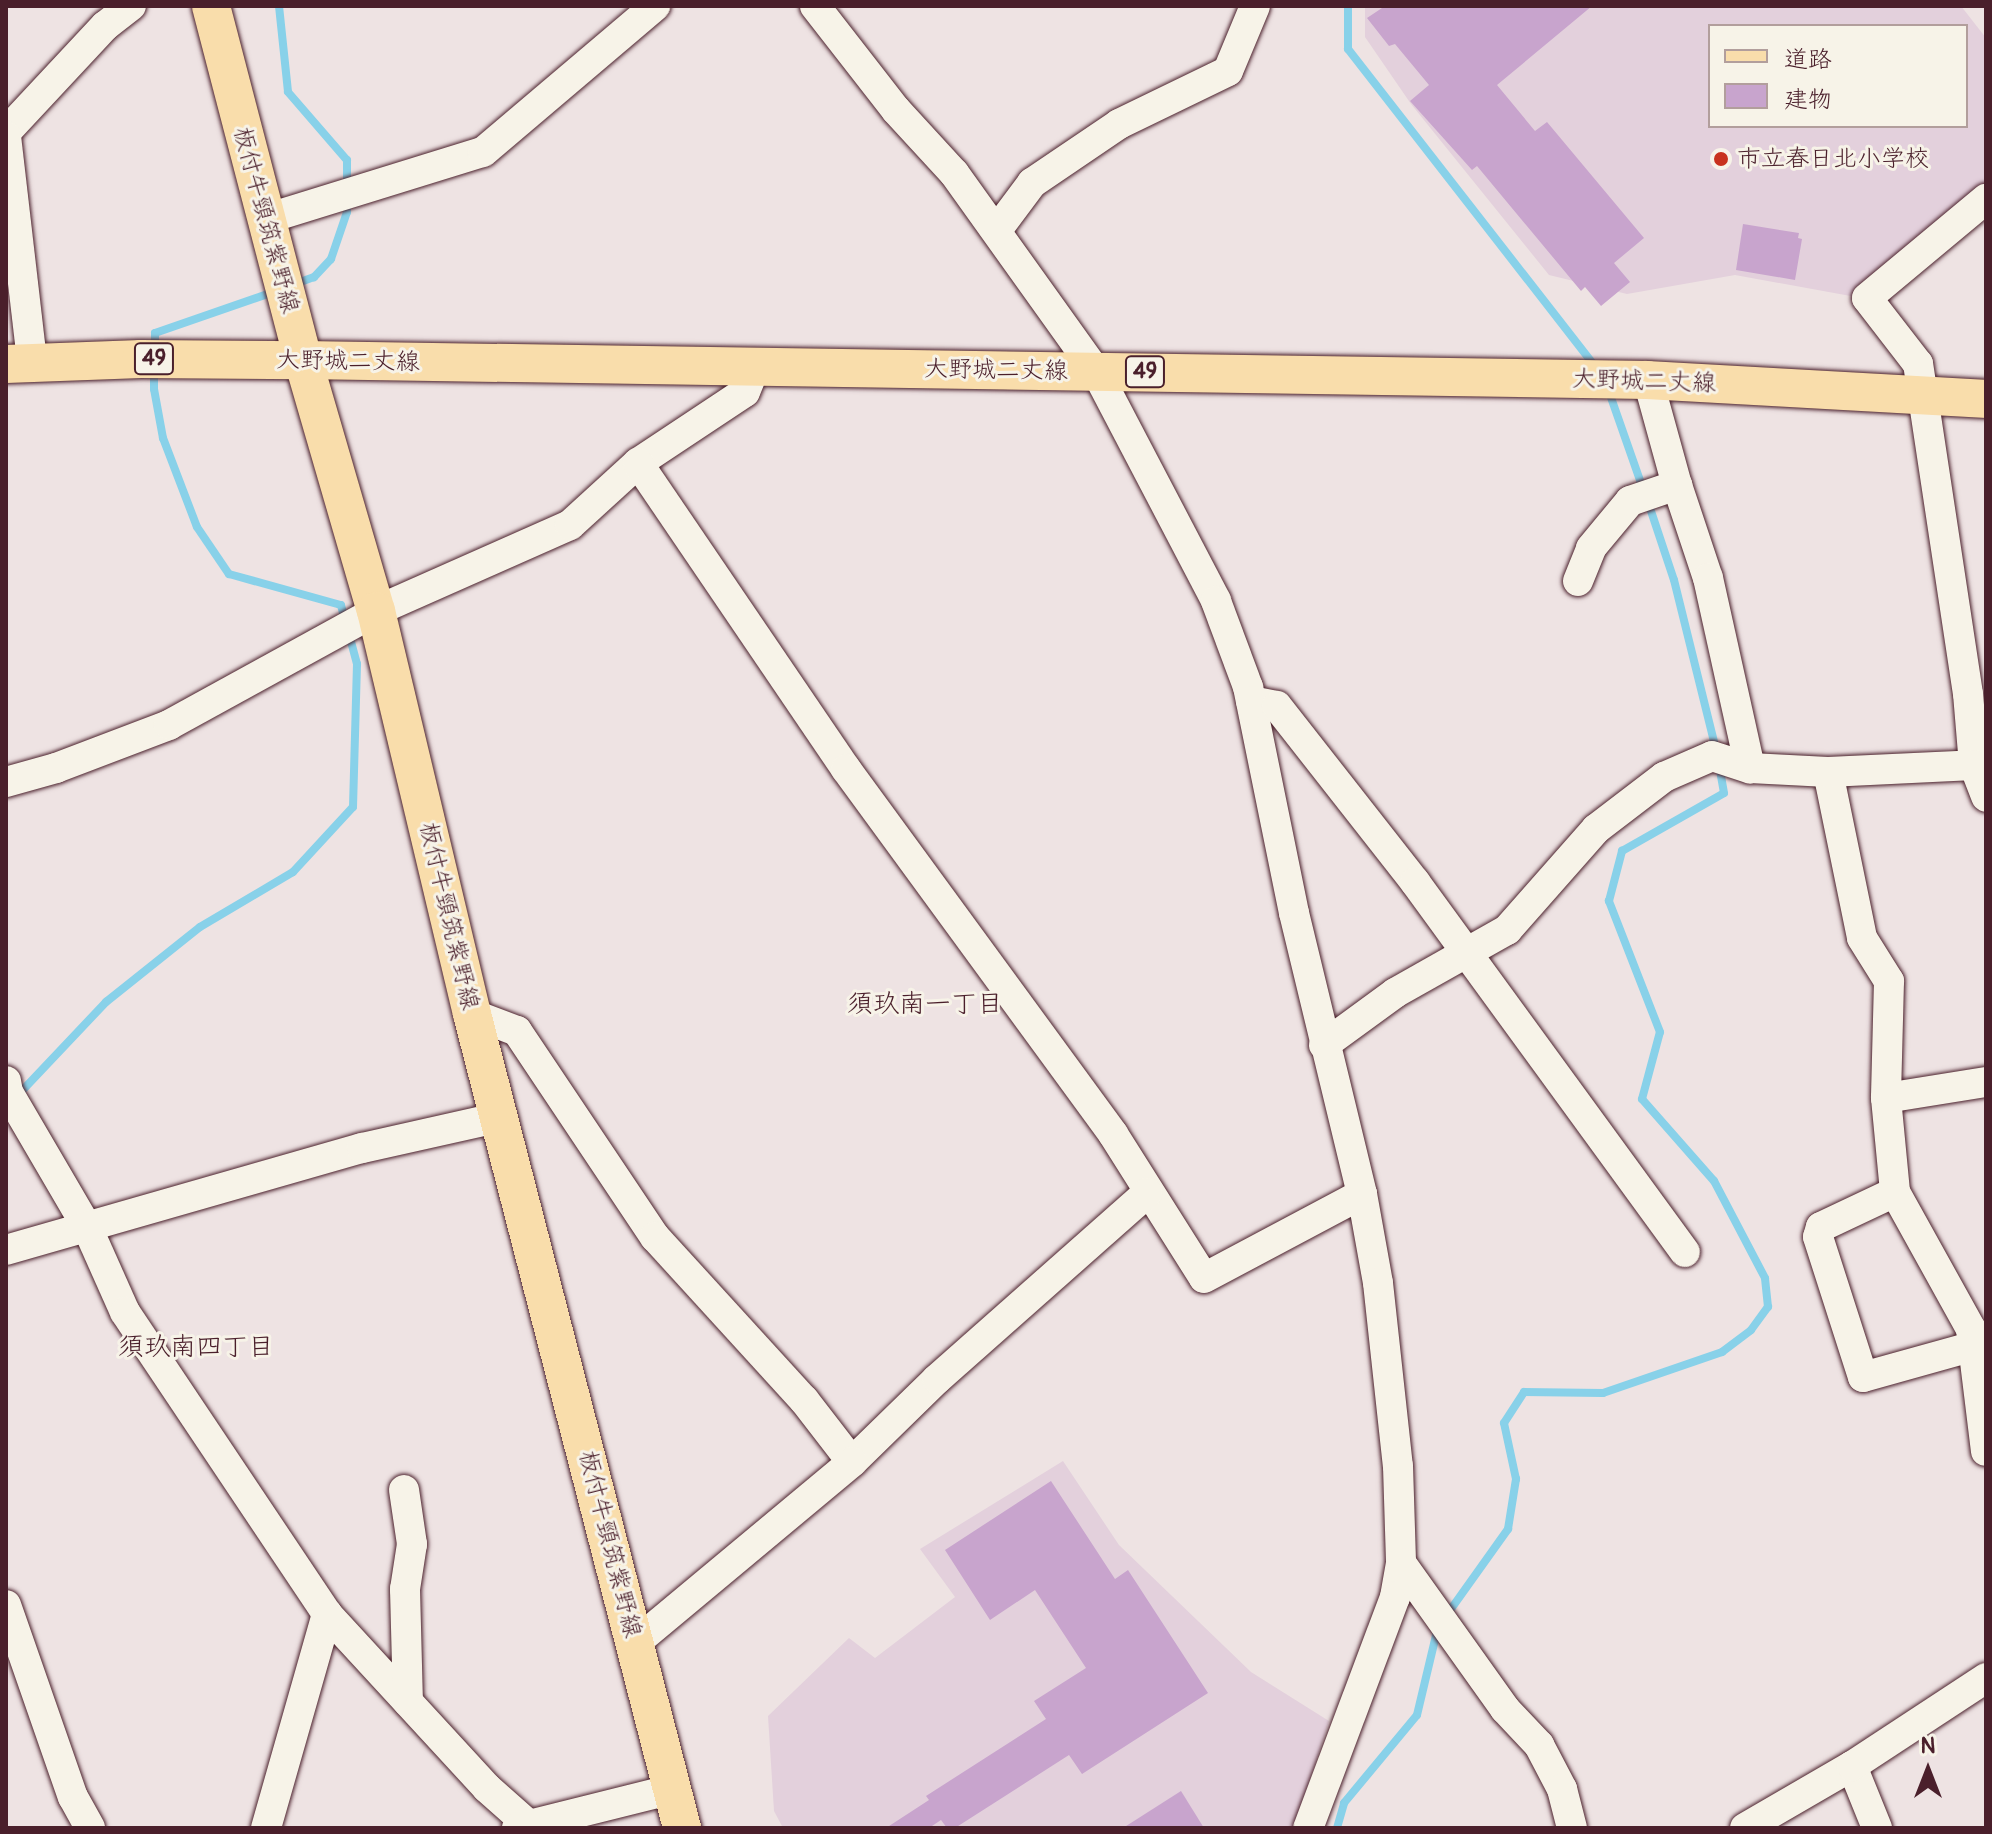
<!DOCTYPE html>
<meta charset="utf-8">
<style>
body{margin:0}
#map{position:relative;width:1992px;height:1834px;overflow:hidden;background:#eee3e3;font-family:Pangolin,"Klee One",sans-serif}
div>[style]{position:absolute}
.built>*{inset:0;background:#e3d0dc}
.stream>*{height:8px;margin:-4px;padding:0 4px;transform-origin:4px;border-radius:4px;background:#88d1e9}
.building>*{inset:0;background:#c8a4cd}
.roads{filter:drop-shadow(0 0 2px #4a1f2b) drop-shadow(0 0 2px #4a1f2b)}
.minor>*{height:30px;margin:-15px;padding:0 15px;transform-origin:15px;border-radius:15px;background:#f7f3e8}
.major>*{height:38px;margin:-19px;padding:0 19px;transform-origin:19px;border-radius:19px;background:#f9ddab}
.dots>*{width:22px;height:22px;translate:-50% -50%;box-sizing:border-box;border:4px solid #f7f3e8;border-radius:50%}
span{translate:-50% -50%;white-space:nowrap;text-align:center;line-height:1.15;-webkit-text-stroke:6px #f7f3e8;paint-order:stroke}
.shield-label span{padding:2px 6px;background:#f7f3e8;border:2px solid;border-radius:6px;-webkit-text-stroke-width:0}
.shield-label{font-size:22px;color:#4a1f2b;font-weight:700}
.poi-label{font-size:24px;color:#4a1f2b}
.left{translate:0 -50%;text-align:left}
.street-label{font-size:24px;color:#4a1f2b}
.neighbourhood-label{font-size:26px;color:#4a1f2b}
.frame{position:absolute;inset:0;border:8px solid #4a1f2b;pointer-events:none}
.legend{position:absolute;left:1708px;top:24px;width:260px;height:104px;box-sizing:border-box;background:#f7f3e8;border:2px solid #b29e9c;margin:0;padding:10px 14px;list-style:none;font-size:24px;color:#4a1f2b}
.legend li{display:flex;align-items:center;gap:16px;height:40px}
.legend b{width:40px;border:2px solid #b29e9c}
.north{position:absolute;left:1888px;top:1730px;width:80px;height:80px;-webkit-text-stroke:6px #f7f3e8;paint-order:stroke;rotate:0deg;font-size:22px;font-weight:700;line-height:32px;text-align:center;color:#4a1f2b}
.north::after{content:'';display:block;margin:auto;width:28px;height:36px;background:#4a1f2b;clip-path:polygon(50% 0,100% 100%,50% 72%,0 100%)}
</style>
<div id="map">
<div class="built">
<i style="clip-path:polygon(evenodd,1365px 6px,1961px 6px,1986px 38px,1986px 192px,1856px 297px,1735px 275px,1627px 294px,1549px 275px,1411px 104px,1365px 37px,1365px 6px,1710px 26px,1966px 26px,1966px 126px,1710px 126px,1710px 26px)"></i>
<i style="clip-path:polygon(1063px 1461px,1119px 1545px,1251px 1672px,1329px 1721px,1294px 1828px,783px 1828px,774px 1811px,768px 1716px,849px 1638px,875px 1658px,955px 1597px,920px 1549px)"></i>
</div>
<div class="stream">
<i style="left:279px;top:6px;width:86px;rotate:84deg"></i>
<i style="left:288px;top:92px;width:90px;rotate:49.1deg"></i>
<i style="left:347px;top:160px;width:52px;rotate:90deg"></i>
<i style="left:347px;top:212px;width:50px;rotate:108.8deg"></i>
<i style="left:331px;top:259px;width:25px;rotate:133deg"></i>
<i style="left:314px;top:277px;width:23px;rotate:160deg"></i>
<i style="left:1348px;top:6px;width:43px;rotate:90deg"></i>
<i style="left:1348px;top:49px;width:402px;rotate:52.1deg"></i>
<i style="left:155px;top:348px;width:15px;rotate:-90deg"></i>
<i style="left:155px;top:333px;width:128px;rotate:-19.1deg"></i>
<i style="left:154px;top:369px;width:20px;rotate:90deg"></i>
<i style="left:154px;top:389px;width:50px;rotate:79.6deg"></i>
<i style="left:163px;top:438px;width:95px;rotate:69.1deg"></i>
<i style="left:197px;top:527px;width:57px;rotate:55.8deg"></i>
<i style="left:229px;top:574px;width:116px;rotate:15.5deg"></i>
<i style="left:341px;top:605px;width:16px;rotate:76deg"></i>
<i style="left:1608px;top:389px;width:106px;rotate:70.7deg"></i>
<i style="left:1648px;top:502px;width:82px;rotate:71.6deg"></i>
<i style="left:1674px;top:580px;width:175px;rotate:76.1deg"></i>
<i style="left:19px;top:1094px;width:127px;rotate:-46.6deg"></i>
<i style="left:106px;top:1002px;width:120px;rotate:-38.6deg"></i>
<i style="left:200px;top:927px;width:108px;rotate:-30.6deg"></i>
<i style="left:293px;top:872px;width:88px;rotate:-47.3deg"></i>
<i style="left:353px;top:807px;width:143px;rotate:-88.4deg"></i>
<i style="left:357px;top:664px;width:31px;rotate:-105deg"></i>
<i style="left:1446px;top:1616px;width:107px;rotate:-54.5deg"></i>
<i style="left:1508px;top:1529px;width:51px;rotate:-80.9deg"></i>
<i style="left:1516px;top:1479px;width:57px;rotate:-102.1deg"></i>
<i style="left:1504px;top:1423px;width:37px;rotate:-57deg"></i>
<i style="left:1524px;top:1392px;width:79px;rotate:0.7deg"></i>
<i style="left:1603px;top:1393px;width:126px;rotate:-19deg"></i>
<i style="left:1722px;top:1352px;width:36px;rotate:-37deg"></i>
<i style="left:1751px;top:1330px;width:29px;rotate:-54deg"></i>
<i style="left:1768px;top:1307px;width:29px;rotate:-96deg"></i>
<i style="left:1765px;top:1278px;width:110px;rotate:-117.7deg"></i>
<i style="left:1714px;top:1181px;width:109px;rotate:-131.3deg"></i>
<i style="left:1642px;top:1099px;width:69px;rotate:-75deg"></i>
<i style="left:1660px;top:1032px;width:141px;rotate:-111.3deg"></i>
<i style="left:1609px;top:901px;width:52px;rotate:-75.4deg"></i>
<i style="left:1622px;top:851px;width:117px;rotate:-29.6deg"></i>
<i style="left:1724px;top:793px;width:29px;rotate:-100deg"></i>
<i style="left:1337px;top:1828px;width:26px;rotate:-74deg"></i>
<i style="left:1344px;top:1803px;width:114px;rotate:-50.3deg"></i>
<i style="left:1417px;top:1715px;width:90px;rotate:-76.6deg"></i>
</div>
<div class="building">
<i style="clip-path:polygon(1385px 6px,1592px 6px,1497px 85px,1535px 131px,1547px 122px,1644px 238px,1614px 263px,1630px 282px,1601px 306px,1585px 287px,1581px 291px,1477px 166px,1472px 170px,1410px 101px,1429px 85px,1395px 44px,1389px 46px,1367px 18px)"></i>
<i style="clip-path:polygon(1743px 224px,1799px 233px,1798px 238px,1802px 239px,1795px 280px,1736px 270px)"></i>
<i style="clip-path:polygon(1051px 1481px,1115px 1579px,1128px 1570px,1208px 1693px,1082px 1774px,1069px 1755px,955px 1828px,947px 1828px,941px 1820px,929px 1828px,886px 1828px,929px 1800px,926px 1796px,1046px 1719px,1034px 1701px,1086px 1668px,1035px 1590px,990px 1620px,945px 1550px)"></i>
<i style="clip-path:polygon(1181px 1791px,1204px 1828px,1123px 1828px)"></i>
</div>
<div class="roads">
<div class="minor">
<i style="left:815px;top:6px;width:132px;rotate:52.1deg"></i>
<i style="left:896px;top:110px;width:86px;rotate:47.4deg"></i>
<i style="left:954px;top:173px;width:244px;rotate:54.4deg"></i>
<i style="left:1096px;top:371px;width:259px;rotate:62.4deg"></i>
<i style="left:1216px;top:601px;width:92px;rotate:69.6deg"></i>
<i style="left:1248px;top:687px;width:231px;rotate:78.5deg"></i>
<i style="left:1294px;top:913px;width:289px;rotate:76.4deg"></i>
<i style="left:1362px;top:1194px;width:90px;rotate:79.8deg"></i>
<i style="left:1378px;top:1283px;width:184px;rotate:83.8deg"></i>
<i style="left:1398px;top:1466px;width:97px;rotate:88.2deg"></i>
<i style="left:1401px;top:1563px;width:35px;rotate:100deg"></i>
<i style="left:1395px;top:1597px;width:247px;rotate:110.6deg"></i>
<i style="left:6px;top:132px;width:145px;rotate:-47deg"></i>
<i style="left:105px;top:26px;width:33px;rotate:-38deg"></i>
<i style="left:6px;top:136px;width:227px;rotate:83.4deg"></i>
<i style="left:266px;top:219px;width:227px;rotate:-17.2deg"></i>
<i style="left:483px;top:152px;width:226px;rotate:-40.3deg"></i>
<i style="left:997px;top:230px;width:59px;rotate:-53.3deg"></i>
<i style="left:1032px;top:183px;width:105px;rotate:-34.1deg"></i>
<i style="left:1119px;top:124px;width:121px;rotate:-25.9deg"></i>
<i style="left:1228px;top:71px;width:70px;rotate:-67.4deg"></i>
<i style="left:1648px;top:380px;width:109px;rotate:74.6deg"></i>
<i style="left:1677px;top:485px;width:98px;rotate:71.6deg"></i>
<i style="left:1708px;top:578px;width:195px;rotate:77.5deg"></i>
<i style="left:638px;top:463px;width:128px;rotate:-33.6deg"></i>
<i style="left:745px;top:392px;width:29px;rotate:-68deg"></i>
<i style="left:1578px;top:581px;width:35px;rotate:-68deg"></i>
<i style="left:1591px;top:548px;width:61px;rotate:-50.3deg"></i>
<i style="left:1630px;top:501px;width:50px;rotate:-18.8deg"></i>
<i style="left:1251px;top:701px;width:26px;rotate:11deg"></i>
<i style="left:1277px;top:706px;width:224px;rotate:51.9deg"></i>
<i style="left:1415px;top:882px;width:458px;rotate:53.9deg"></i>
<i style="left:1974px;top:765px;width:71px;rotate:-94.8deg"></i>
<i style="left:1968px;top:694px;width:334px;rotate:-98.6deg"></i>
<i style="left:1918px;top:364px;width:83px;rotate:-127.7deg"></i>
<i style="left:1867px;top:298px;width:155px;rotate:-39.8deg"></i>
<i style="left:1828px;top:772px;width:169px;rotate:78.4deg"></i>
<i style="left:1862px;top:938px;width:51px;rotate:57.9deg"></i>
<i style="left:1889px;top:981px;width:117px;rotate:91.5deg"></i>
<i style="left:1886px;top:1098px;width:94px;rotate:84.5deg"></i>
<i style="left:1895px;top:1192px;width:157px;rotate:61deg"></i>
<i style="left:1971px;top:1329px;width:123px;rotate:83deg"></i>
<i style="left:6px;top:782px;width:52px;rotate:-15.6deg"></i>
<i style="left:56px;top:768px;width:121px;rotate:-20.8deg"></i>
<i style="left:169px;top:725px;width:236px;rotate:-28.8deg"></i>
<i style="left:376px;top:611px;width:212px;rotate:-23.9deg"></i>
<i style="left:570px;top:525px;width:92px;rotate:-42.4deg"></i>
<i style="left:638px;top:463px;width:370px;rotate:55.8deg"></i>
<i style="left:846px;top:769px;width:452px;rotate:53.8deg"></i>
<i style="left:1113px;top:1134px;width:170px;rotate:57.7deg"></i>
<i style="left:1204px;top:1278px;width:179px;rotate:-28deg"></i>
<i style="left:472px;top:1014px;width:48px;rotate:20.7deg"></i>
<i style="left:517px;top:1031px;width:248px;rotate:56.2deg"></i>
<i style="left:655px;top:1237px;width:221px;rotate:47.6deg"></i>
<i style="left:804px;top:1400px;width:78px;rotate:52.3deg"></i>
<i style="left:852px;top:1462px;width:119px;rotate:-44.3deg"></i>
<i style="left:937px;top:1379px;width:281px;rotate:-41.5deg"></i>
<i style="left:1324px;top:1045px;width:88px;rotate:-36.2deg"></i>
<i style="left:1395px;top:993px;width:129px;rotate:-29.4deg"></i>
<i style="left:1507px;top:930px;width:135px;rotate:-48.6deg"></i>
<i style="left:1596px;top:829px;width:86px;rotate:-37.4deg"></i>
<i style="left:1664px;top:777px;width:52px;rotate:-23.6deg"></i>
<i style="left:1712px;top:756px;width:40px;rotate:18deg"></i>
<i style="left:1750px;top:768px;width:78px;rotate:2.9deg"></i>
<i style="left:1828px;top:772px;width:146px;rotate:-2.7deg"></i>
<i style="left:1974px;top:765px;width:34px;rotate:69deg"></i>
<i style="left:6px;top:1081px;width:11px;rotate:80deg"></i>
<i style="left:8px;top:1092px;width:159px;rotate:59.7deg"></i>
<i style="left:88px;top:1229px;width:91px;rotate:66deg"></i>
<i style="left:125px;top:1312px;width:363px;rotate:56.2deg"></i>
<i style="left:327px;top:1614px;width:236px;rotate:47.4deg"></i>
<i style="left:487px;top:1788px;width:60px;rotate:41.6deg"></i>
<i style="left:1886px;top:1098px;width:101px;rotate:-9.1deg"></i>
<i style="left:1895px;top:1192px;width:82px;rotate:154.7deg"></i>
<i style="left:1821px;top:1227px;width:10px;rotate:107deg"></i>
<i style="left:1818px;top:1237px;width:147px;rotate:72.2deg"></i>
<i style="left:1863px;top:1377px;width:115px;rotate:-15.6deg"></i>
<i style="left:6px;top:1250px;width:370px;rotate:-16deg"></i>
<i style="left:362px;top:1148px;width:142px;rotate:-12.6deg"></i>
<i style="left:404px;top:1490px;width:55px;rotate:81.6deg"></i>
<i style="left:412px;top:1544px;width:46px;rotate:98.8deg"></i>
<i style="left:405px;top:1589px;width:113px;rotate:88.5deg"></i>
<i style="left:1401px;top:1563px;width:179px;rotate:54.5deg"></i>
<i style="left:1505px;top:1709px;width:50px;rotate:46.6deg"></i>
<i style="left:1539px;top:1745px;width:50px;rotate:62.4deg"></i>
<i style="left:1562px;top:1789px;width:40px;rotate:75.6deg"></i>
<i style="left:6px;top:1605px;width:203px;rotate:70.8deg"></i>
<i style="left:73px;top:1797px;width:35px;rotate:61deg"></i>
<i style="left:635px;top:1643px;width:283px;rotate:-39.8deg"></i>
<i style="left:1852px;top:1766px;width:67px;rotate:68deg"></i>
<i style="left:266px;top:1828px;width:223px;rotate:-74.1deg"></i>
<i style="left:517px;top:1828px;width:161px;rotate:-14deg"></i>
<i style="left:1745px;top:1828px;width:124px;rotate:-30.1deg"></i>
<i style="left:1852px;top:1766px;width:160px;rotate:-33.3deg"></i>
</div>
<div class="major">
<i style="left:211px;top:6px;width:366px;rotate:75.4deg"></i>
<i style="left:303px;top:360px;width:261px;rotate:73.8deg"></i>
<i style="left:376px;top:611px;width:414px;rotate:76.6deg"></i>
<i style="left:472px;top:1014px;width:841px;rotate:75.53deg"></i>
<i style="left:6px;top:364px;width:135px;rotate:-2.1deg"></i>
<i style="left:141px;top:359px;width:162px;rotate:0.4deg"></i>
<i style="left:303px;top:360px;width:1345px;rotate:0.85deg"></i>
<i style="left:1648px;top:380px;width:339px;rotate:3.2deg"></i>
</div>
</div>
<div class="dots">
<i style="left:1721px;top:159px;background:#c8321e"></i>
</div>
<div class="shield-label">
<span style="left:154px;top:359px">49</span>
<span style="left:1145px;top:372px">49</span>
</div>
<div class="poi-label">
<span class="left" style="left:1737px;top:159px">市立春日北小学校</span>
</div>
<div class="street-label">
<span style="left:266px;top:220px;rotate:75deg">板付牛頸筑紫野線</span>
<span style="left:348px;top:361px;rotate:1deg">大野城二丈線</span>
<span style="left:996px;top:370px;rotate:1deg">大野城二丈線</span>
<span style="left:1644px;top:381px;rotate:2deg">大野城二丈線</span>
<span style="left:449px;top:916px;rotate:77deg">板付牛頸筑紫野線</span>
<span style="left:610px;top:1544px;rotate:76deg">板付牛頸筑紫野線</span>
</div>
<div class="neighbourhood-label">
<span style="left:925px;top:1005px">須玖南一丁目</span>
<span style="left:196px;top:1348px">須玖南四丁目</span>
</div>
<div class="frame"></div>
<ul class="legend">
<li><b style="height:10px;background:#f9ddab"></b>道路</li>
<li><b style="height:22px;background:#c8a4cd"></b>建物</li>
</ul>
<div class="north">N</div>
</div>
